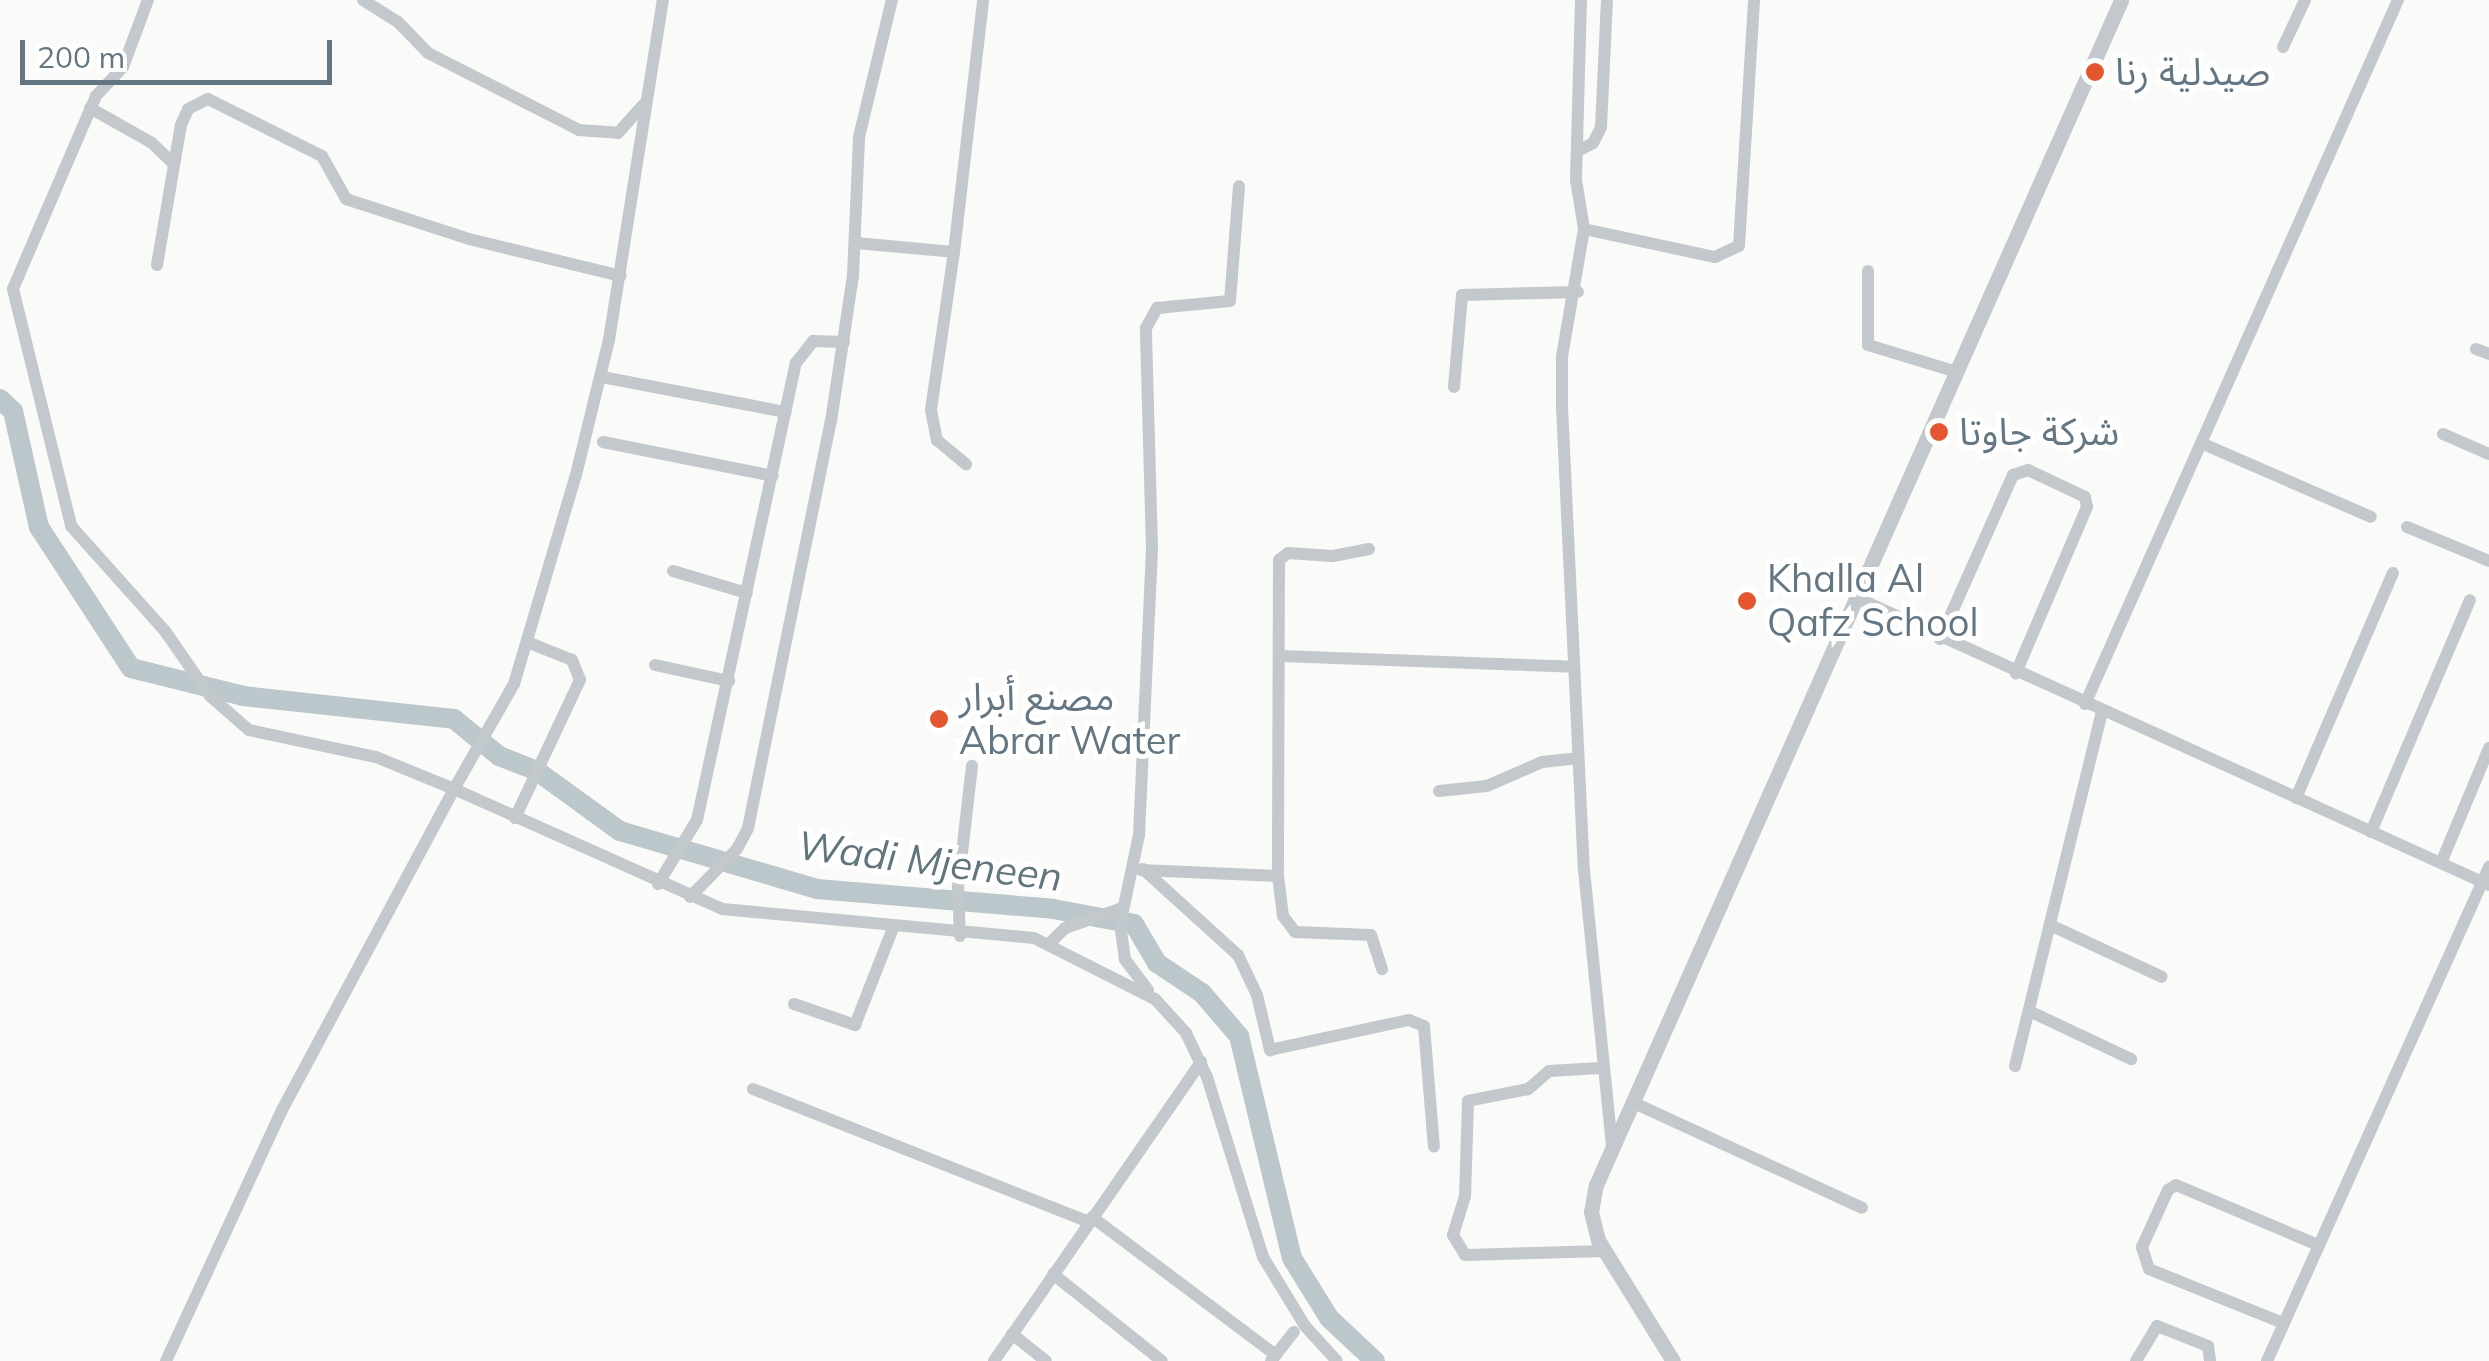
<!DOCTYPE html>
<meta charset="utf-8">
<style>
body{margin:0}
#map{position:relative;width:2489px;height:1361px;overflow:hidden;background:#fafaf8;font-family:Mulish,"Noto Sans Arabic",sans-serif}
div>[style]{position:absolute}
.river>*{height:20px;margin:-10px;padding:0 10px;transform-origin:10px;border-radius:10px;background:#bbc7cb}
.minor>*{height:12px;margin:-6px;padding:0 6px;transform-origin:6px;border-radius:6px;background:#c3c8cc}
.tertiary>*{height:15px;margin:-7.5px;padding:0 7.5px;transform-origin:7.5px;border-radius:7.5px;background:#c3c8cc}
.dots>*{width:28px;height:28px;translate:-50% -50%;box-sizing:border-box;border:5px solid #fff;border-radius:50%}
span{translate:-50% -50%;white-space:nowrap;text-align:center;line-height:1.15;-webkit-text-stroke:10px #fff;paint-order:stroke}
.poi-label{font-size:38px;color:#657683}
.left{translate:0 -50%;text-align:left}
.water-label{font-size:40px;color:#60757c;font-style:italic}
.scale{position:absolute;left:20px;top:40px;width:312px;height:45px;box-sizing:border-box;border:5px solid #657683;border-top:0;padding-left:12px;font-size:30px;line-height:35px;white-space:nowrap;color:#657683;-webkit-text-stroke:8px #fff;paint-order:stroke}
</style>
<div id="map">
<div class="river">
<i style="left:0;top:399px;width:18px;rotate:43deg"></i>
<i style="left:13px;top:411px;width:119px;rotate:77.4deg"></i>
<i style="left:39px;top:527px;width:168px;rotate:56.9deg"></i>
<i style="left:131px;top:668px;width:115px;rotate:14deg"></i>
<i style="left:243px;top:696px;width:212px;rotate:6.2deg"></i>
<i style="left:454px;top:719px;width:58px;rotate:39.4deg"></i>
<i style="left:499px;top:756px;width:41px;rotate:21.5deg"></i>
<i style="left:537px;top:771px;width:102px;rotate:35.9deg"></i>
<i style="left:620px;top:831px;width:205px;rotate:16.4deg"></i>
<i style="left:817px;top:889px;width:237px;rotate:4.8deg"></i>
<i style="left:1053px;top:909px;width:82px;rotate:10.5deg"></i>
<i style="left:1134px;top:924px;width:45px;rotate:59.5deg"></i>
<i style="left:1157px;top:963px;width:54px;rotate:33.7deg"></i>
<i style="left:1202px;top:993px;width:57px;rotate:49.3deg"></i>
<i style="left:1239px;top:1036px;width:228px;rotate:76.6deg"></i>
<i style="left:1292px;top:1258px;width:70px;rotate:58.3deg"></i>
<i style="left:1329px;top:1318px;width:63px;rotate:43.1deg"></i>
</div>
<div class="minor">
<i style="left:148px;top:0;width:72px;rotate:110.5deg"></i>
<i style="left:123px;top:67px;width:40px;rotate:133deg"></i>
<i style="left:96px;top:96px;width:210px;rotate:113.3deg"></i>
<i style="left:13px;top:289px;width:244px;rotate:76.2deg"></i>
<i style="left:71px;top:526px;width:141px;rotate:48.2deg"></i>
<i style="left:165px;top:631px;width:79px;rotate:55.3deg"></i>
<i style="left:210px;top:696px;width:52px;rotate:41.1deg"></i>
<i style="left:249px;top:730px;width:130px;rotate:12deg"></i>
<i style="left:376px;top:757px;width:84px;rotate:22.3deg"></i>
<i style="left:454px;top:789px;width:121px;rotate:-60.3deg"></i>
<i style="left:514px;top:684px;width:218px;rotate:-73.5deg"></i>
<i style="left:576px;top:475px;width:139px;rotate:-76.3deg"></i>
<i style="left:609px;top:340px;width:344px;rotate:-81deg"></i>
<i style="left:363px;top:0;width:41px;rotate:32.2deg"></i>
<i style="left:398px;top:22px;width:43px;rotate:45.9deg"></i>
<i style="left:428px;top:53px;width:169px;rotate:27deg"></i>
<i style="left:579px;top:130px;width:39px;rotate:4deg"></i>
<i style="left:618px;top:133px;width:38px;rotate:-48deg"></i>
<i style="left:1581px;top:0;width:180px;rotate:91.6deg"></i>
<i style="left:1576px;top:180px;width:50px;rotate:80.7deg"></i>
<i style="left:1584px;top:229px;width:129px;rotate:99.8deg"></i>
<i style="left:1562px;top:356px;width:51px;rotate:90deg"></i>
<i style="left:1562px;top:407px;width:464px;rotate:87.3deg"></i>
<i style="left:1584px;top:870px;width:278px;rotate:84.2deg"></i>
<i style="left:2283px;top:47px;width:52px;rotate:-64.9deg"></i>
<i style="left:90px;top:108px;width:71px;rotate:29.4deg"></i>
<i style="left:152px;top:143px;width:28px;rotate:44deg"></i>
<i style="left:1578px;top:151px;width:17px;rotate:-28deg"></i>
<i style="left:1593px;top:143px;width:18px;rotate:-63deg"></i>
<i style="left:1601px;top:127px;width:127px;rotate:-87.3deg"></i>
<i style="left:1584px;top:229px;width:134px;rotate:12.1deg"></i>
<i style="left:1715px;top:257px;width:26px;rotate:-25deg"></i>
<i style="left:1739px;top:246px;width:246px;rotate:-86.5deg"></i>
<i style="left:856px;top:243px;width:98px;rotate:5.2deg"></i>
<i style="left:954px;top:252px;width:160px;rotate:98.3deg"></i>
<i style="left:931px;top:410px;width:31px;rotate:79deg"></i>
<i style="left:937px;top:440px;width:38px;rotate:40deg"></i>
<i style="left:954px;top:252px;width:254px;rotate:-83.4deg"></i>
<i style="left:157px;top:265px;width:142px;rotate:-80.3deg"></i>
<i style="left:181px;top:125px;width:17px;rotate:-66deg"></i>
<i style="left:188px;top:109px;width:22px;rotate:-27deg"></i>
<i style="left:208px;top:99px;width:127px;rotate:26.6deg"></i>
<i style="left:322px;top:156px;width:49px;rotate:60.8deg"></i>
<i style="left:346px;top:199px;width:129px;rotate:18deg"></i>
<i style="left:469px;top:239px;width:156px;rotate:13.7deg"></i>
<i style="left:1868px;top:271px;width:74px;rotate:90deg"></i>
<i style="left:1868px;top:345px;width:93px;rotate:16.9deg"></i>
<i style="left:2476px;top:349px;width:14px;rotate:21deg"></i>
<i style="left:602px;top:377px;width:187px;rotate:10.8deg"></i>
<i style="left:1454px;top:387px;width:92px;rotate:-85deg"></i>
<i style="left:1462px;top:295px;width:116px;rotate:-1.5deg"></i>
<i style="left:2443px;top:434px;width:50px;rotate:23.5deg"></i>
<i style="left:603px;top:442px;width:173px;rotate:11.3deg"></i>
<i style="left:2201px;top:443px;width:185px;rotate:23.5deg"></i>
<i style="left:2407px;top:527px;width:89px;rotate:22.5deg"></i>
<i style="left:1369px;top:549px;width:38px;rotate:169deg"></i>
<i style="left:1332px;top:556px;width:44px;rotate:-176.1deg"></i>
<i style="left:1288px;top:553px;width:11px;rotate:142deg"></i>
<i style="left:1279px;top:560px;width:316px;rotate:90.2deg"></i>
<i style="left:1278px;top:876px;width:40px;rotate:82.9deg"></i>
<i style="left:1283px;top:916px;width:20px;rotate:53deg"></i>
<i style="left:1295px;top:932px;width:76px;rotate:2.3deg"></i>
<i style="left:1371px;top:935px;width:36px;rotate:72deg"></i>
<i style="left:673px;top:571px;width:77px;rotate:16.6deg"></i>
<i style="left:1855px;top:597px;width:696px;rotate:24.43deg"></i>
<i style="left:1940px;top:639px;width:180px;rotate:-66deg"></i>
<i style="left:2013px;top:475px;width:16px;rotate:-18deg"></i>
<i style="left:2028px;top:470px;width:63px;rotate:25.3deg"></i>
<i style="left:2085px;top:497px;width:10px;rotate:79deg"></i>
<i style="left:2087px;top:507px;width:181px;rotate:113.2deg"></i>
<i style="left:1280px;top:656px;width:294px;rotate:2.1deg"></i>
<i style="left:655px;top:665px;width:76px;rotate:12.2deg"></i>
<i style="left:2085px;top:704px;width:770px;rotate:-66.03deg"></i>
<i style="left:1439px;top:791px;width:48px;rotate:-5.9deg"></i>
<i style="left:1487px;top:786px;width:60px;rotate:-23.6deg"></i>
<i style="left:1542px;top:762px;width:36px;rotate:-6deg"></i>
<i style="left:2296px;top:798px;width:245px;rotate:-66.7deg"></i>
<i style="left:515px;top:818px;width:153px;rotate:-64.8deg"></i>
<i style="left:580px;top:680px;width:22px;rotate:-112deg"></i>
<i style="left:572px;top:660px;width:48px;rotate:-158.2deg"></i>
<i style="left:2371px;top:832px;width:252px;rotate:-66.9deg"></i>
<i style="left:2441px;top:863px;width:125px;rotate:-67.3deg"></i>
<i style="left:1143px;top:869px;width:128px;rotate:42.2deg"></i>
<i style="left:1238px;top:955px;width:44px;rotate:64.6deg"></i>
<i style="left:1257px;top:995px;width:57px;rotate:76.7deg"></i>
<i style="left:1270px;top:1050px;width:142px;rotate:-12.2deg"></i>
<i style="left:1409px;top:1020px;width:16px;rotate:22deg"></i>
<i style="left:1424px;top:1026px;width:121px;rotate:85.3deg"></i>
<i style="left:1141px;top:870px;width:137px;rotate:2.5deg"></i>
<i style="left:658px;top:884px;width:75px;rotate:-58.6deg"></i>
<i style="left:697px;top:820px;width:468px;rotate:-77.8deg"></i>
<i style="left:796px;top:363px;width:28px;rotate:-52deg"></i>
<i style="left:813px;top:341px;width:31px;rotate:2deg"></i>
<i style="left:690px;top:897px;width:67px;rotate:-45.6deg"></i>
<i style="left:737px;top:849px;width:24px;rotate:-62deg"></i>
<i style="left:748px;top:828px;width:415px;rotate:-78.5deg"></i>
<i style="left:831px;top:421px;width:147px;rotate:-81.4deg"></i>
<i style="left:853px;top:276px;width:139px;rotate:-87.5deg"></i>
<i style="left:859px;top:137px;width:141px;rotate:-76.5deg"></i>
<i style="left:2050px;top:925px;width:123px;rotate:24.9deg"></i>
<i style="left:960px;top:936px;width:49px;rotate:-92.3deg"></i>
<i style="left:958px;top:887px;width:122px;rotate:-83.4deg"></i>
<i style="left:1050px;top:943px;width:21px;rotate:-45deg"></i>
<i style="left:1065px;top:928px;width:58px;rotate:-19.1deg"></i>
<i style="left:1148px;top:990px;width:39px;rotate:-127deg"></i>
<i style="left:1125px;top:959px;width:34px;rotate:-98deg"></i>
<i style="left:1120px;top:925px;width:92px;rotate:-78.1deg"></i>
<i style="left:1139px;top:835px;width:286px;rotate:-87.4deg"></i>
<i style="left:1152px;top:549px;width:221px;rotate:-91.6deg"></i>
<i style="left:1146px;top:328px;width:23px;rotate:-61deg"></i>
<i style="left:1157px;top:308px;width:73px;rotate:-5.5deg"></i>
<i style="left:1230px;top:301px;width:115px;rotate:-85.5deg"></i>
<i style="left:794px;top:1004px;width:65px;rotate:19deg"></i>
<i style="left:855px;top:1025px;width:104px;rotate:-68.6deg"></i>
<i style="left:2029px;top:1011px;width:113px;rotate:25.2deg"></i>
<i style="left:2015px;top:1066px;width:365px;rotate:-76.2deg"></i>
<i style="left:1600px;top:1068px;width:51px;rotate:176.6deg"></i>
<i style="left:1549px;top:1071px;width:28px;rotate:139deg"></i>
<i style="left:1528px;top:1089px;width:61px;rotate:168.7deg"></i>
<i style="left:1468px;top:1101px;width:95px;rotate:91.8deg"></i>
<i style="left:1465px;top:1196px;width:41px;rotate:107.1deg"></i>
<i style="left:1453px;top:1235px;width:23px;rotate:59deg"></i>
<i style="left:1465px;top:1255px;width:140px;rotate:-1.6deg"></i>
<i style="left:753px;top:1089px;width:361px;rotate:21.6deg"></i>
<i style="left:1632px;top:1102px;width:253px;rotate:24.7deg"></i>
<i style="left:1092px;top:1217px;width:230px;rotate:36.9deg"></i>
<i style="left:1053px;top:1274px;width:139px;rotate:38.6deg"></i>
<i style="left:2283px;top:1323px;width:144px;rotate:-158.1deg"></i>
<i style="left:2149px;top:1269px;width:23px;rotate:-108deg"></i>
<i style="left:2142px;top:1247px;width:63px;rotate:-65.5deg"></i>
<i style="left:2168px;top:1190px;width:9px;rotate:-32deg"></i>
<i style="left:2176px;top:1185px;width:154px;rotate:22.9deg"></i>
<i style="left:1012px;top:1334px;width:43px;rotate:38.5deg"></i>
<i style="left:166px;top:1361px;width:277px;rotate:-65.2deg"></i>
<i style="left:282px;top:1110px;width:364px;rotate:-61.8deg"></i>
<i style="left:454px;top:789px;width:294px;rotate:24.1deg"></i>
<i style="left:722px;top:909px;width:313px;rotate:5.3deg"></i>
<i style="left:1034px;top:938px;width:136px;rotate:26.8deg"></i>
<i style="left:1155px;top:999px;width:46px;rotate:47.6deg"></i>
<i style="left:1186px;top:1033px;width:49px;rotate:64.5deg"></i>
<i style="left:1207px;top:1077px;width:189px;rotate:72.7deg"></i>
<i style="left:1263px;top:1257px;width:81px;rotate:58.7deg"></i>
<i style="left:1305px;top:1326px;width:47px;rotate:47.6deg"></i>
<i style="left:994px;top:1361px;width:364px;rotate:-55.3deg"></i>
<i style="left:1271px;top:1361px;width:37px;rotate:-52deg"></i>
<i style="left:2136px;top:1361px;width:41px;rotate:-59deg"></i>
<i style="left:2157px;top:1326px;width:55px;rotate:21.4deg"></i>
<i style="left:2208px;top:1346px;width:15px;rotate:82deg"></i>
<i style="left:2267px;top:1361px;width:542px;rotate:-65.8deg"></i>
</div>
<div class="tertiary">
<i style="left:1673px;top:1361px;width:142px;rotate:-121.8deg"></i>
<i style="left:1598px;top:1240px;width:29px;rotate:-104deg"></i>
<i style="left:1591px;top:1212px;width:27px;rotate:-80deg"></i>
<i style="left:1596px;top:1185px;width:1296px;rotate:-66.1deg"></i>
</div>
<div class="dots">
<i style="left:2095px;top:72px;background:#e4572e"></i>
<i style="left:1939px;top:432px;background:#e4572e"></i>
<i style="left:1747px;top:601px;background:#e4572e"></i>
<i style="left:939px;top:719px;background:#e4572e"></i>
</div>
<div class="poi-label">
<span class="left" style="left:2115px;top:72px">صيدلية رنا</span>
<span class="left" style="left:1959px;top:432px">شركة جاوتا</span>
<span class="left" style="left:1767px;top:601px">Khalla Al<br>Qafz School</span>
<span class="left" style="left:959px;top:719px">مصنع أبرار<br>Abrar Water</span>
</div>
<div class="water-label">
<span style="left:930px;top:860px;rotate:7deg">Wadi Mjeneen</span>
</div>
<div class="scale">200 m</div>
</div>
